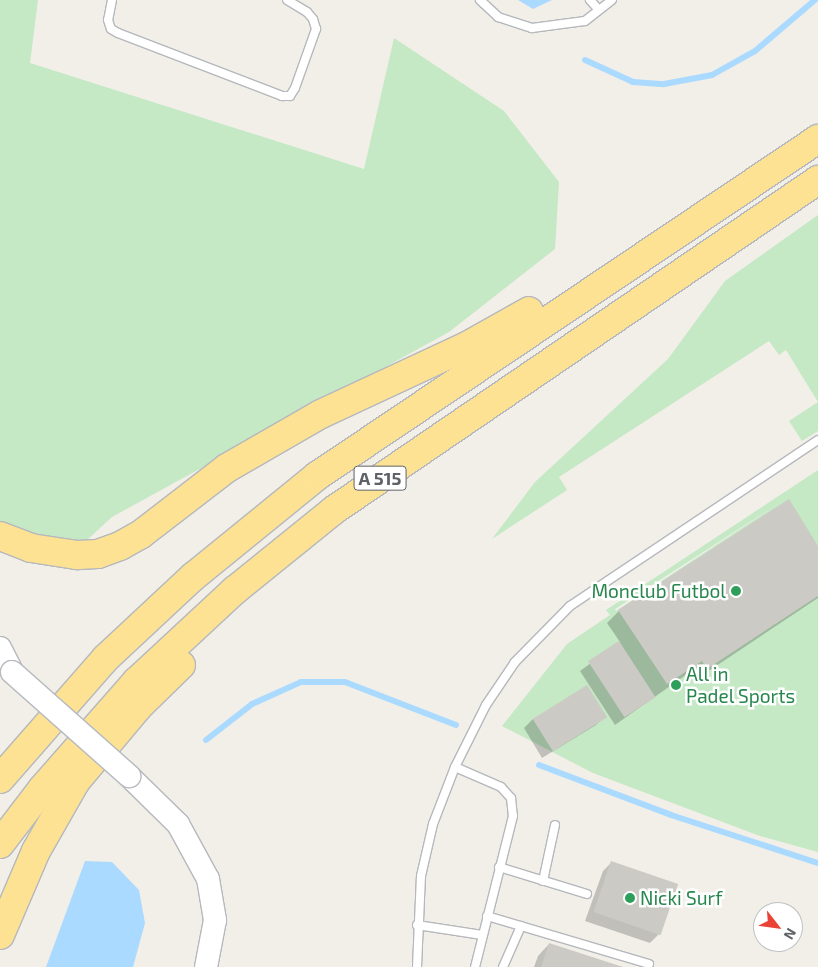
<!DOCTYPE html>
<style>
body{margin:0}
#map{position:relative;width:818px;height:967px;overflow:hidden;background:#f1efe8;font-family:"Exo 2",sans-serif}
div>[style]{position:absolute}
.green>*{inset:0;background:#c5e8c5}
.water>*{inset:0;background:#aadaff}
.shadow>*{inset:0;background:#0003}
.stream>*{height:6px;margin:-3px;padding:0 3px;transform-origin:3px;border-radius:3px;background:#aadaff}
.building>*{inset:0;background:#cccac5;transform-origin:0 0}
.roads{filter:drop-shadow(1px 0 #b5b8bc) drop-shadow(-1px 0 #b5b8bc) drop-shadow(0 1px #b5b8bc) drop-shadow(0 -1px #b5b8bc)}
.lane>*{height:8px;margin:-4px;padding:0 4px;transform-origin:4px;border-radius:4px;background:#fff}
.secondary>*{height:22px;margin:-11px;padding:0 11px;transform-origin:11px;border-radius:11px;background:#fff}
.highway>*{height:28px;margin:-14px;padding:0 14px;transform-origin:14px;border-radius:14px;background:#fde293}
.bridges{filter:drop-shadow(1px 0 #b6babf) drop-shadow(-1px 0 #b6babf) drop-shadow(0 1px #b6babf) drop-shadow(0 -1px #b6babf)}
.secondary-bridge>*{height:22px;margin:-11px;padding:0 11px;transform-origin:11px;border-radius:11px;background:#fff}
.dots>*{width:14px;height:14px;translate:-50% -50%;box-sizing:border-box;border:2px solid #fff;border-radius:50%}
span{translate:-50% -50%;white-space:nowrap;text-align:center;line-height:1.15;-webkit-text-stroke:5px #fff;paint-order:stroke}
.shield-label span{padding:1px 4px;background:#fff;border:1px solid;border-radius:4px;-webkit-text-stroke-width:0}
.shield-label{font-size:18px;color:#5f6368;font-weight:700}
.leisure-label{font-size:19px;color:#27864d}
.right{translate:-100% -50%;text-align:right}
.left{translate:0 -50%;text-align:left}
.north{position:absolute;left:753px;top:902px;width:50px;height:50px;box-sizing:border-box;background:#fff;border:1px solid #bfc1c3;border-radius:50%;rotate:120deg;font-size:14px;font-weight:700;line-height:20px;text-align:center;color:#5f6368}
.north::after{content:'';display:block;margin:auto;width:18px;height:22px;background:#ea4335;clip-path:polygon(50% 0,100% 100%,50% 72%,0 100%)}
</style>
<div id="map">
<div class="green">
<i style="clip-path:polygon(0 0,38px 0,30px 63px,364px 169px,394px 38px,504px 111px,559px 182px,555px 249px,449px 332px,112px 517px,87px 540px,37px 540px,0 524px)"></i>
<i style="clip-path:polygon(818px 215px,818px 431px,802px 441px,789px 421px,818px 402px,786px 350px,779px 355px,769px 341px,559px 477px,567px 490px,492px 539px,535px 482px,668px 359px,725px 281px)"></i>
<i style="clip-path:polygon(evenodd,818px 470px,818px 852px,760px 836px,593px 773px,502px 726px,567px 644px,610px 615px,606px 610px,818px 470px,790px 496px,616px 611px,615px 609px,790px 496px)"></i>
</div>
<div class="water">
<i style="clip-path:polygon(518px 0,552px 0,533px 9px)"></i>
<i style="clip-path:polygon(85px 861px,112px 862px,139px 890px,145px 923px,133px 967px,46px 967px)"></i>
</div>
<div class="shadow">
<i style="clip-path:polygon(818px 549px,818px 598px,695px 680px,690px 672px,615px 725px,580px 671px,620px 642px,607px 623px,619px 611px)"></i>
<i style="clip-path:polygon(605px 716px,596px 725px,542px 758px,524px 728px,533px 719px)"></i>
<i style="clip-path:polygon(612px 862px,659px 934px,650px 943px,585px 921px,603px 871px)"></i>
<i style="clip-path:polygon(549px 944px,620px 967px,534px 967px,538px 956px)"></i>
</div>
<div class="stream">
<i style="left:585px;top:60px;width:53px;rotate:24.6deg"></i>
<i style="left:633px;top:82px;width:31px;rotate:4deg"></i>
<i style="left:664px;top:84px;width:49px;rotate:-10.6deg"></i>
<i style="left:712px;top:75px;width:49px;rotate:-29.2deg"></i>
<i style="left:755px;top:51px;width:79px;rotate:-40.4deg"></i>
<i style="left:206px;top:740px;width:58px;rotate:-38deg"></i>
<i style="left:252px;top:704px;width:54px;rotate:-24.2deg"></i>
<i style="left:301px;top:682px;width:44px"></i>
<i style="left:345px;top:682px;width:119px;rotate:21.2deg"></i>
<i style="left:539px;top:765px;width:141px;rotate:20.7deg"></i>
<i style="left:671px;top:815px;width:155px;rotate:18.1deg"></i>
</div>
<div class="building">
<i style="clip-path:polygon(789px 499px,818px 546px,818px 596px,707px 669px,702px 661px,667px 684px,618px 610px)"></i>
<i style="left:619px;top:641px;width:67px;height:37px;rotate:57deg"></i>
<i style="left:587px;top:685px;width:38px;height:64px;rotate:58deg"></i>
<i style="left:611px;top:861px;width:71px;height:54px;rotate:19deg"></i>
<i style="clip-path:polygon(549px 943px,623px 967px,541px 967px)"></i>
</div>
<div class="roads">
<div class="lane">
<i style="left:112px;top:0;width:20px;rotate:101deg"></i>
<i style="left:108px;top:20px;width:9px;rotate:72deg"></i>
<i style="left:111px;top:29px;width:8px;rotate:30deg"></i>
<i style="left:118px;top:33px;width:176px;rotate:21deg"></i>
<i style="left:282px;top:96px;width:8px"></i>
<i style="left:290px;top:96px;width:9px;rotate:-58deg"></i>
<i style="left:295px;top:88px;width:63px;rotate:-70.4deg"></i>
<i style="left:316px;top:29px;width:10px;rotate:-107deg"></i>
<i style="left:313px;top:19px;width:9px;rotate:-131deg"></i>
<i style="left:307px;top:12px;width:23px;rotate:-149deg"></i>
<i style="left:480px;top:0;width:25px;rotate:43deg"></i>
<i style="left:498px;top:17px;width:36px;rotate:18deg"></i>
<i style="left:532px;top:28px;width:53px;rotate:-7.5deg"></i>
<i style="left:585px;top:21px;width:34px;rotate:-38deg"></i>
<i style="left:590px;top:0;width:13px;rotate:48deg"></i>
<i style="left:455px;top:767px;width:50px;rotate:23.5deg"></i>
<i style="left:501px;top:787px;width:15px;rotate:48deg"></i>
<i style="left:511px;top:798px;width:18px;rotate:84deg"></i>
<i style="left:513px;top:816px;width:156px;rotate:104.1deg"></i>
<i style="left:499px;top:867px;width:92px;rotate:17.1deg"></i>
<i style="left:543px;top:881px;width:57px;rotate:-77.9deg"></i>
<i style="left:487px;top:916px;width:169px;rotate:16.5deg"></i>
<i style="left:417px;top:925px;width:66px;rotate:8.7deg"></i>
<i style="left:417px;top:967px;width:91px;rotate:-87.5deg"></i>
<i style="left:421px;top:876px;width:53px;rotate:-77deg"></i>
<i style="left:433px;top:824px;width:61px;rotate:-68.9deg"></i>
<i style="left:455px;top:767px;width:69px;rotate:-63.4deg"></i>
<i style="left:486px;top:705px;width:52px;rotate:-56deg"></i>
<i style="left:515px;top:662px;width:78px;rotate:-45.5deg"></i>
<i style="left:570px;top:606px;width:298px;rotate:-33.8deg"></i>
<i style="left:503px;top:967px;width:45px;rotate:-66.3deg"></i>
</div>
<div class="secondary">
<i style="left:0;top:648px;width:27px;rotate:63deg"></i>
<i style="left:129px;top:776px;width:69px;rotate:44.4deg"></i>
<i style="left:178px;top:824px;width:63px;rotate:61.4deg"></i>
<i style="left:208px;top:879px;width:42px;rotate:80.3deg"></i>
<i style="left:215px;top:920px;width:48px;rotate:100.8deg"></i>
</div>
<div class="highway">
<i style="left:0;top:536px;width:33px;rotate:21deg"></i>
<i style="left:31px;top:548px;width:47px;rotate:8.7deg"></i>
<i style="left:77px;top:555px;width:21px;rotate:-3deg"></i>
<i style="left:98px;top:554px;width:23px;rotate:-20deg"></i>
<i style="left:120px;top:546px;width:23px;rotate:-29deg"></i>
<i style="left:140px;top:535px;width:110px;rotate:-37.6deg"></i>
<i style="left:227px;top:468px;width:108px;rotate:-29.9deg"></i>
<i style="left:321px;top:414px;width:161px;rotate:-25deg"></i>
<i style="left:467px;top:346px;width:71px;rotate:-29.4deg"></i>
<i style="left:0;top:779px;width:161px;rotate:-48.8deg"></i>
<i style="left:106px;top:658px;width:120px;rotate:-43deg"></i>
<i style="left:194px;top:576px;width:159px;rotate:-39.1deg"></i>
<i style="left:317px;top:476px;width:604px;rotate:-33.93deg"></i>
<i style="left:0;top:844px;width:69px;rotate:-52.6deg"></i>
<i style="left:42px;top:789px;width:144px;rotate:-48.7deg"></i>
<i style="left:137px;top:681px;width:134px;rotate:-42.9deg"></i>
<i style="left:235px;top:590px;width:127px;rotate:-38.9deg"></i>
<i style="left:334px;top:510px;width:586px;rotate:-34.29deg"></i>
<i style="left:0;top:935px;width:91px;rotate:-66.8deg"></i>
<i style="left:36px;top:851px;width:81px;rotate:-60.3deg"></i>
<i style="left:76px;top:781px;width:97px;rotate:-50deg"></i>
<i style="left:138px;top:707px;width:60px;rotate:-44.3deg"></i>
</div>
</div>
<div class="bridges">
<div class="secondary-bridge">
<i style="left:12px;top:672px;width:157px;rotate:41.6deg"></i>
</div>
</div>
<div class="dots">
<i style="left:736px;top:591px;background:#2e9e5b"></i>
<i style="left:676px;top:685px;background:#2e9e5b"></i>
<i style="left:630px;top:898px;background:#2e9e5b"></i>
</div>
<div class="shield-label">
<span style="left:380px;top:478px">A 515</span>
</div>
<div class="leisure-label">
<span class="right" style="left:726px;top:591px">Monclub Futbol</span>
<span class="left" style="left:686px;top:685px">All in<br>Padel Sports</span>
<span class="left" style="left:640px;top:898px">Nicki Surf</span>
</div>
<div class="north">N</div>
</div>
